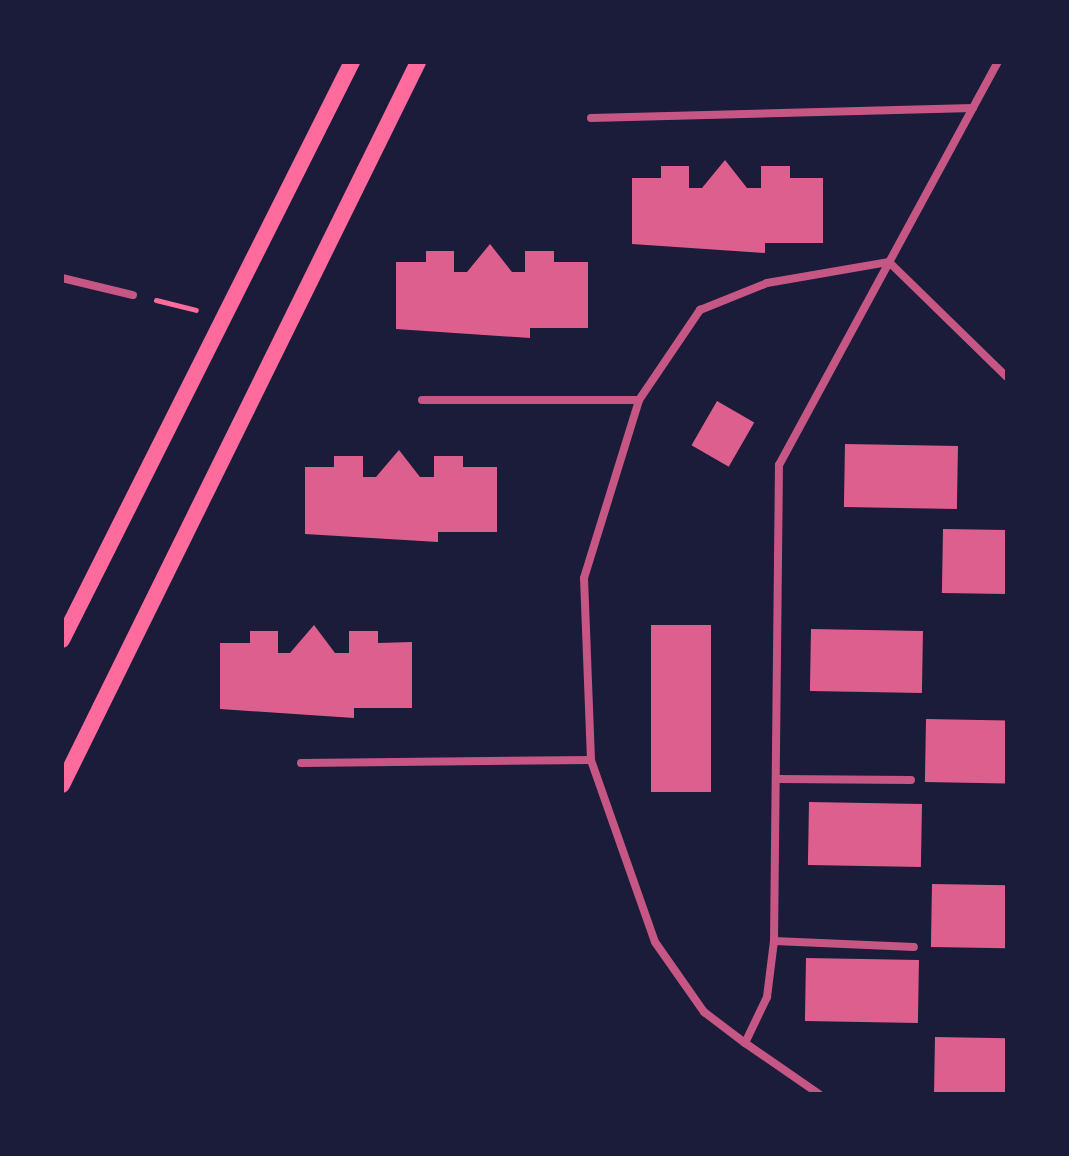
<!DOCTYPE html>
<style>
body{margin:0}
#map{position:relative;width:1069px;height:1156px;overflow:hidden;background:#1b1b3a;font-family:"Varela Round",sans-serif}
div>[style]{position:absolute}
.building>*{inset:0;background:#dd5f8e;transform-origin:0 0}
.path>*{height:5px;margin:-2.5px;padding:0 2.5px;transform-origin:2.5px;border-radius:2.5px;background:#ff6b9d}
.minor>*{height:8px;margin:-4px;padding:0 4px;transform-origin:4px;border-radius:4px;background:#c65784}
.secondary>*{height:16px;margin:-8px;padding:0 8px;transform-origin:8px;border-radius:8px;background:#ff6b9d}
span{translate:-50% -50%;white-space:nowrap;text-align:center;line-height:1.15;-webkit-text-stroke:8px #1b1b3a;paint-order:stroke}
.frame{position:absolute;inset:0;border:64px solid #1b1b3a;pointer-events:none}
</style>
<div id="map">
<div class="building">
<i style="clip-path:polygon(725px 160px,747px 188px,761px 188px,761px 166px,790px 166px,790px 178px,823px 178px,823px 243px,765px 243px,765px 253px,632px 244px,632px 178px,661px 178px,661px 166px,689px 166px,689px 188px,702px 188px)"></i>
<i style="clip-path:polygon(490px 244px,512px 272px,525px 272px,525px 251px,554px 251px,554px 262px,588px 262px,588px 328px,530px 328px,530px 338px,396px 329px,396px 262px,426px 262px,426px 251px,454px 251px,454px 272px,467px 272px)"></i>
<i style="left:717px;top:401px;width:43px;height:51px;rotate:30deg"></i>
<i style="left:845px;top:444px;width:113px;height:63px;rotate:1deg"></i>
<i style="clip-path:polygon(399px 450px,420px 477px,434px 477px,434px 456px,463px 456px,463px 467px,497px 467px,497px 532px,438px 532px,438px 542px,305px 534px,305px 467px,334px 467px,334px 456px,363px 456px,363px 477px,376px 477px)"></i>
<i style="left:943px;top:529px;width:64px;height:64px;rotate:1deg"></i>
<i style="clip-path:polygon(314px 625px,335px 653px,349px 653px,349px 631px,378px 631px,378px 643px,412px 642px,412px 708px,354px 708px,354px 718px,220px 709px,220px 643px,250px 643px,250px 631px,278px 631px,278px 653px,290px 653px)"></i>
<i style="left:651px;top:625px;width:60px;height:167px"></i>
<i style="left:811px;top:629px;width:112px;height:62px;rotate:1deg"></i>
<i style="left:926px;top:719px;width:81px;height:63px;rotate:1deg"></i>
<i style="left:809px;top:802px;width:113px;height:63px;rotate:1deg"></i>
<i style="left:932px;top:884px;width:75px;height:63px;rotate:1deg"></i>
<i style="left:806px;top:958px;width:113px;height:63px;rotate:1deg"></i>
<i style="left:935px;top:1037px;width:72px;height:57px;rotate:1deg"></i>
</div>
<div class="path">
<i style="left:156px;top:300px;width:41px;rotate:14deg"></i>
</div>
<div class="minor">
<i style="left:591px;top:118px;width:382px;rotate:-1.5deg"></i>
<i style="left:62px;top:278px;width:73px;rotate:13.5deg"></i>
<i style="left:422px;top:400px;width:217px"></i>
<i style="left:301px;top:763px;width:290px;rotate:-0.6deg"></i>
<i style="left:778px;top:779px;width:133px;rotate:0.4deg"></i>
<i style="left:774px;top:941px;width:140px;rotate:2.5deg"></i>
<i style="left:745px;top:1043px;width:51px;rotate:-142.9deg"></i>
<i style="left:704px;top:1012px;width:85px;rotate:-125deg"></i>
<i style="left:655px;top:942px;width:193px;rotate:-109.4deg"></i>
<i style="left:591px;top:760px;width:182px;rotate:-92.2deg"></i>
<i style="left:584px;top:578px;width:186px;rotate:-72.8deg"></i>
<i style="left:639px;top:400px;width:109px;rotate:-55.9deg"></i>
<i style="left:700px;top:310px;width:72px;rotate:-21.9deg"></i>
<i style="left:767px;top:283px;width:124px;rotate:-9.8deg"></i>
<i style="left:889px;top:262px;width:165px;rotate:44.3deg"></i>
<i style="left:819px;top:1094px;width:90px;rotate:-145.4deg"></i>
<i style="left:745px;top:1043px;width:51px;rotate:-64.4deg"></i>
<i style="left:767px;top:997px;width:56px;rotate:-82.9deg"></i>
<i style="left:774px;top:941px;width:476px;rotate:-89.4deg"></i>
<i style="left:779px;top:465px;width:459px;rotate:-61.5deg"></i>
</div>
<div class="secondary">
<i style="left:62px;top:640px;width:647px;rotate:-63.36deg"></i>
<i style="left:62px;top:785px;width:806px;rotate:-63.78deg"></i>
</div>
<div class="frame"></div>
</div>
